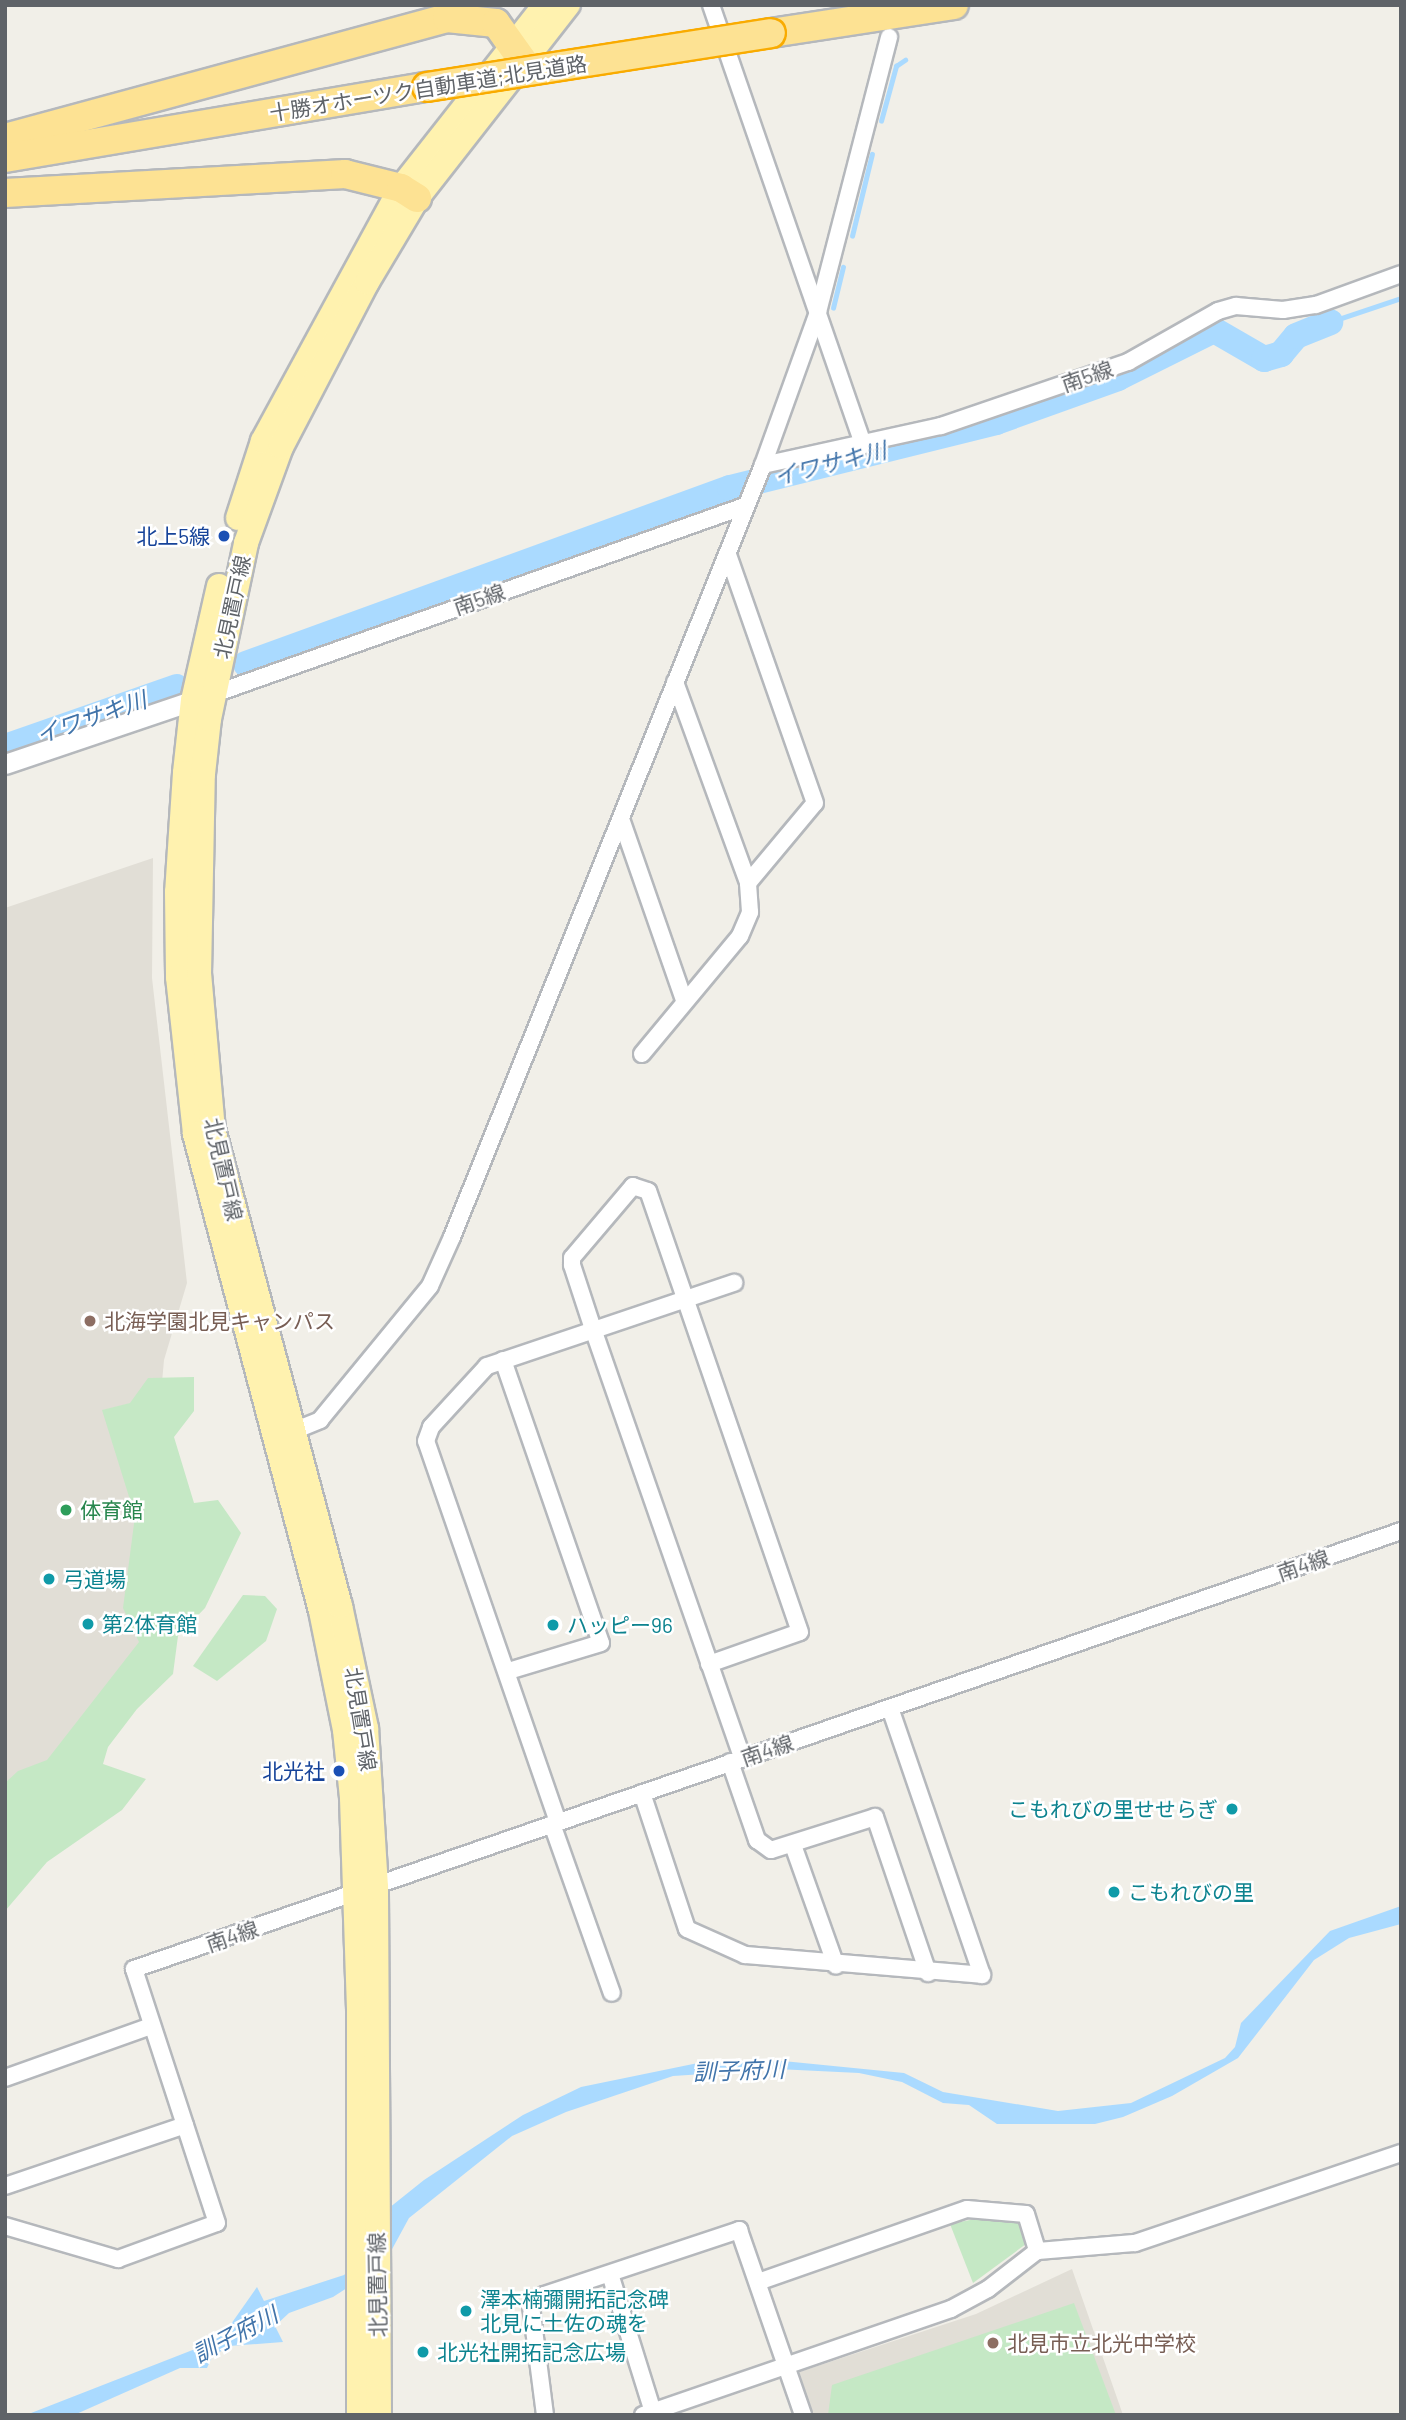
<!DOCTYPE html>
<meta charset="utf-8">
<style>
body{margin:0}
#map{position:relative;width:1406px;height:2420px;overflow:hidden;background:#f1efe8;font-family:Barlow,"Noto Sans JP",sans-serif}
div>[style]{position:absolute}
.education>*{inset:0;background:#e1ded6}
.green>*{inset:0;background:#c5e8c5}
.water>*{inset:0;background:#aadaff}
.stream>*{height:4.5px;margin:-2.25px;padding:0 2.25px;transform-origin:2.25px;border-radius:2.25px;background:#aadaff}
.river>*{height:26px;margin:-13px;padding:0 13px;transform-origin:13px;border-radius:13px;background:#aadaff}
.roads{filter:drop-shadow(2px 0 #b5b8bc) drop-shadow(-2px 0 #b5b8bc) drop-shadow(0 2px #b5b8bc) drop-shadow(0 -2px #b5b8bc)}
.minor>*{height:16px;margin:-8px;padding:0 8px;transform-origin:8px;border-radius:8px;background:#fff}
.tertiary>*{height:19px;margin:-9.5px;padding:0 9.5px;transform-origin:9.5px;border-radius:9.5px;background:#fff}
.primary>*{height:24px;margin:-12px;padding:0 12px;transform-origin:12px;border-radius:12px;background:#fff2af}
.motorway>*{height:28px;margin:-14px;padding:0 14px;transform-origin:14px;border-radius:14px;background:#fde293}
.bridges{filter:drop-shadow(2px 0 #f9ab00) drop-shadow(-2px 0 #f9ab00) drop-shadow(0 2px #f9ab00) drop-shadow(0 -2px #f9ab00)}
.motorway-bridge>*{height:28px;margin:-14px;padding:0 14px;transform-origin:14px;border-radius:14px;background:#fde293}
.dots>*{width:19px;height:19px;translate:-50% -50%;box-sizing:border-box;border:4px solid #fff;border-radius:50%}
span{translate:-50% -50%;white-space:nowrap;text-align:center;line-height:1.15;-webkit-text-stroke:5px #fff;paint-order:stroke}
.street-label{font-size:21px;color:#5f6368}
.transit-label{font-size:21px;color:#164399}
.right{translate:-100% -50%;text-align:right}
.education-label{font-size:21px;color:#785e54}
.left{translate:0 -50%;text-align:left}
.leisure-label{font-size:21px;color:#27864d}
.culture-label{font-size:21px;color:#0d838f}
.water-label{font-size:23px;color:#4174aa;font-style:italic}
.frame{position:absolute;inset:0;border:7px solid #5f6368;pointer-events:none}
</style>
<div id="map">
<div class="education">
<i style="clip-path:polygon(153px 858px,152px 978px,187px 1283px,164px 1360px,145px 1571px,150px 1647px,49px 1765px,5px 1801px,5px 908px)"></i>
<i style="clip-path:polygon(1072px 2269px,1123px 2415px,813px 2415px,799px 2372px,976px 2314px)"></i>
</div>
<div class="green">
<i style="clip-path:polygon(194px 1377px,194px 1411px,174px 1437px,194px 1503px,218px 1500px,241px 1533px,205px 1608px,178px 1636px,173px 1674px,137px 1709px,108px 1747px,103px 1764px,146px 1779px,122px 1810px,47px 1862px,5px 1911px,5px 1783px,18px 1771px,47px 1760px,139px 1642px,123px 1608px,135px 1516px,102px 1410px,130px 1403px,148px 1378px)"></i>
<i style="clip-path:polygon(243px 1595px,265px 1596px,277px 1609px,266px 1641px,217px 1681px,193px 1666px)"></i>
<i style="clip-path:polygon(975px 2219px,1018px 2221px,1026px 2244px,973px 2283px,950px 2224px)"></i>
<i style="clip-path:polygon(1074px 2303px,1116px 2415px,828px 2415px,832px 2385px)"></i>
</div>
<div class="water">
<i style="clip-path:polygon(1401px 1906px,1401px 1924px,1349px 1938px,1314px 1960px,1238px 2058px,1172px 2096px,1123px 2117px,1095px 2124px,997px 2124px,969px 2105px,943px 2103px,902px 2082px,859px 2073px,777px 2069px,673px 2076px,566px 2112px,512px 2136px,409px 2218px,384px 2264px,333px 2297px,289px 2313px,275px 2326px,283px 2342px,229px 2346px,212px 2357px,207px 2368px,180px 2368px,74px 2415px,26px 2415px,208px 2344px,224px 2334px,257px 2287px,264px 2301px,344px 2275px,356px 2263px,379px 2216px,424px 2180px,523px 2115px,581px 2087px,698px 2063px,783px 2061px,904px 2073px,943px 2092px,1058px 2111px,1131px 2103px,1225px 2058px,1235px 2047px,1241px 2023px,1330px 1931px)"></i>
</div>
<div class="stream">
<i style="left:881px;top:121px;width:57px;rotate:-74.7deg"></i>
<i style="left:896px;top:66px;width:11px;rotate:-34deg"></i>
<i style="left:852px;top:236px;width:84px;rotate:-76.3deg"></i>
<i style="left:833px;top:308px;width:42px;rotate:-76.3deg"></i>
<i style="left:1330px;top:322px;width:75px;rotate:-18.7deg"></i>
<i style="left:773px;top:477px;width:6px;rotate:-72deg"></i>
</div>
<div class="river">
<i style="left:246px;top:664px;width:515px;rotate:-19.98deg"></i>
<i style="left:730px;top:488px;width:274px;rotate:-13.9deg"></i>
<i style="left:996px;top:422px;width:130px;rotate:-19.8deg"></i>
<i style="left:1118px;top:378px;width:107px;rotate:-26.6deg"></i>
<i style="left:1214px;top:330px;width:58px;rotate:30.1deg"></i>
<i style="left:1264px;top:359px;width:18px;rotate:-16deg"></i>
<i style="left:1281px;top:354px;width:23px;rotate:-50deg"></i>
<i style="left:1296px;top:336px;width:37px;rotate:-22deg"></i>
<i style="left:5px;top:747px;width:182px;rotate:-19.2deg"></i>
</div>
<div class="roads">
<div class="minor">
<i style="left:711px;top:5px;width:466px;rotate:70.9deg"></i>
<i style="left:763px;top:465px;width:182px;rotate:-12.4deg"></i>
<i style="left:941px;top:426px;width:198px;rotate:-18.9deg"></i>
<i style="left:1128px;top:362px;width:103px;rotate:-29.5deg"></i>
<i style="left:1218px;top:311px;width:19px;rotate:-16deg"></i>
<i style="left:1236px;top:306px;width:47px;rotate:4.9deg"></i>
<i style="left:1283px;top:310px;width:33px;rotate:-9deg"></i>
<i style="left:1316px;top:305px;width:90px;rotate:-20deg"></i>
<i style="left:675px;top:682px;width:214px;rotate:70deg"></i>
<i style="left:748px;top:883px;width:104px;rotate:-50.1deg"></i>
<i style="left:815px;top:803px;width:263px;rotate:-109.3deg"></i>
<i style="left:214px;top:694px;width:563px;rotate:-19.5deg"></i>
<i style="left:621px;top:819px;width:192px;rotate:70.8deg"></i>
<i style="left:642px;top:1054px;width:153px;rotate:-50.3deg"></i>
<i style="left:740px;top:936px;width:26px;rotate:-67deg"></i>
<i style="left:750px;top:912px;width:29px;rotate:-94deg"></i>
<i style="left:503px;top:1360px;width:299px;rotate:70.9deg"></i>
<i style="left:601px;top:1643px;width:97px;rotate:163.2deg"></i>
<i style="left:286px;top:1434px;width:37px;rotate:-22deg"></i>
<i style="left:320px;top:1420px;width:173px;rotate:-50.6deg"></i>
<i style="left:430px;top:1286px;width:54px;rotate:-65.8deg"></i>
<i style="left:452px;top:1237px;width:832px;rotate:-68.06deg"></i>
<i style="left:763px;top:465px;width:163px;rotate:-70.2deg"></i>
<i style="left:818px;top:312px;width:284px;rotate:-75.5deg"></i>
<i style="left:709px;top:1664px;width:96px;rotate:-19.4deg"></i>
<i style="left:800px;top:1632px;width:466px;rotate:-109deg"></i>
<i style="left:648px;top:1191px;width:16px;rotate:-162deg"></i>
<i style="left:633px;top:1186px;width:94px;rotate:130.3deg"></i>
<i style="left:572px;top:1258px;width:7px;rotate:90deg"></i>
<i style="left:572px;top:1265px;width:67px;rotate:71.8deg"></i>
<i style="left:593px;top:1329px;width:454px;rotate:70.8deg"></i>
<i style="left:730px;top:1762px;width:83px;rotate:70.9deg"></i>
<i style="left:757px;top:1840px;width:17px;rotate:36deg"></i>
<i style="left:771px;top:1850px;width:109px;rotate:-17.6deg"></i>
<i style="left:875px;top:1817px;width:165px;rotate:71.2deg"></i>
<i style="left:642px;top:1793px;width:143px;rotate:71.7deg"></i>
<i style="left:687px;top:1929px;width:64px;rotate:24.1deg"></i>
<i style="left:745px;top:1955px;width:238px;rotate:4.8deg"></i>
<i style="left:982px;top:1975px;width:282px;rotate:-109deg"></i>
<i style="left:558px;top:1822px;width:403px;rotate:-109.1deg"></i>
<i style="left:426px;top:1441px;width:15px;rotate:-70deg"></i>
<i style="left:431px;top:1427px;width:83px;rotate:-47.4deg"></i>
<i style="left:487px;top:1366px;width:261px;rotate:-18.6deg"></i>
<i style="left:552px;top:1824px;width:179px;rotate:70.5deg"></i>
<i style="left:793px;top:1845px;width:128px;rotate:70.4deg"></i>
<i style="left:5px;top:2078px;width:155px;rotate:-19.6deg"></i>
<i style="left:5px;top:2186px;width:190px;rotate:-18.7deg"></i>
<i style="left:5px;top:2226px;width:118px;rotate:16.3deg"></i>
<i style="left:118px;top:2259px;width:105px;rotate:-20deg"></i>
<i style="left:217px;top:2223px;width:267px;rotate:-108.1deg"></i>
<i style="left:134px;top:1969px;width:1341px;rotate:-19.07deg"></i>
<i style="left:610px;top:2274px;width:145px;rotate:72.7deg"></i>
<i style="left:758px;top:2282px;width:221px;rotate:-19.3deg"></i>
<i style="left:967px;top:2209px;width:59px;rotate:4.8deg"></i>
<i style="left:1026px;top:2214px;width:39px;rotate:73deg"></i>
<i style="left:545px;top:2415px;width:110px;rotate:-97.3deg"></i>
<i style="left:531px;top:2306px;width:17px;rotate:-40deg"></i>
<i style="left:544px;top:2295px;width:206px;rotate:-18.4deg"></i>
<i style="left:739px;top:2230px;width:196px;rotate:70.9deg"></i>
<i style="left:643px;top:2415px;width:326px;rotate:-19deg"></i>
<i style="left:951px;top:2309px;width:42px;rotate:-28.4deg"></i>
<i style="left:988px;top:2289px;width:62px;rotate:-37.8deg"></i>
<i style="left:1037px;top:2251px;width:98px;rotate:-4.7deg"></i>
<i style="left:1135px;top:2243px;width:281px;rotate:-18.7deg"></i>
</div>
<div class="tertiary">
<i style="left:5px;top:764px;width:209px;rotate:-18.7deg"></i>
</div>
<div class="primary">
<i style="left:238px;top:518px;width:81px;rotate:-72deg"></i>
<i style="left:263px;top:441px;width:288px;rotate:-61.4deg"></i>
<i style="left:401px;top:188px;width:233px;rotate:-51.8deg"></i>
<i style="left:219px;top:586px;width:117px;rotate:102.8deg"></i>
<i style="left:193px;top:700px;width:73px;rotate:96.3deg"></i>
<i style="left:185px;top:773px;width:119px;rotate:93.8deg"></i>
<i style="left:177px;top:892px;width:85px;rotate:89.3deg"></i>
<i style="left:178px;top:977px;width:158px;rotate:83.8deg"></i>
<i style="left:195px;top:1134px;width:493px;rotate:75.2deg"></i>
<i style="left:321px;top:1611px;width:121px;rotate:78.6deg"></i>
<i style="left:345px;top:1730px;width:68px;rotate:84.1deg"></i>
<i style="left:352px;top:1798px;width:211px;rotate:88.1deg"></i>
<i style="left:359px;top:2009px;width:406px;rotate:90deg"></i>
<i style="left:379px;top:2415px;width:528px;rotate:-90.33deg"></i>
<i style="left:376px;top:1887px;width:159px;rotate:-93.6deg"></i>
<i style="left:366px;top:1728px;width:125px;rotate:-102deg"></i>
<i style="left:340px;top:1606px;width:493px;rotate:-104.9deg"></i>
<i style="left:213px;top:1130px;width:157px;rotate:-95.1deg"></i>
<i style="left:199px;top:974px;width:200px;rotate:-88.9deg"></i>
<i style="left:203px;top:774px;width:55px;rotate:-83.8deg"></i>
<i style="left:209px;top:719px;width:180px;rotate:-78.1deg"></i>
<i style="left:246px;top:543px;width:102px;rotate:-70deg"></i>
<i style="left:281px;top:447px;width:186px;rotate:-62.5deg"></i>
<i style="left:367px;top:282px;width:98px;rotate:-59.2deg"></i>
<i style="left:417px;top:198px;width:245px;rotate:-52deg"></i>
</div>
<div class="motorway">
<i style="left:771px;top:33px;width:185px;rotate:-8.7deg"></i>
<i style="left:5px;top:138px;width:458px;rotate:-15.2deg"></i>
<i style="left:447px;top:18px;width:49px;rotate:5.8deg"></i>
<i style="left:496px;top:23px;width:47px;rotate:54.6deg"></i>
<i style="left:5px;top:158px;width:428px;rotate:-9.6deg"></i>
<i style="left:5px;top:193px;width:341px;rotate:-3.2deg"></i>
<i style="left:345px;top:174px;width:58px;rotate:14deg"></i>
<i style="left:401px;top:188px;width:19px;rotate:32deg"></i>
</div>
</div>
<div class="bridges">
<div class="motorway-bridge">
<i style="left:427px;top:87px;width:348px;rotate:-8.9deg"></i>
</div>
</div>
<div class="dots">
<i style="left:224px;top:536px;background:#1a4fb4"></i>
<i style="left:90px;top:1321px;background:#8d6e63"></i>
<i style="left:66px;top:1510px;background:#2e9e5b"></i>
<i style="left:49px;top:1579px;background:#0f9aa8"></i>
<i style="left:88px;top:1624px;background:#0f9aa8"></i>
<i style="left:553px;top:1625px;background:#0f9aa8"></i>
<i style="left:339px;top:1771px;background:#1a4fb4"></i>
<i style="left:1232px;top:1809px;background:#0f9aa8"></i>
<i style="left:1114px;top:1892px;background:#0f9aa8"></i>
<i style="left:466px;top:2311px;background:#0f9aa8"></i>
<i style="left:993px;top:2343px;background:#8d6e63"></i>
<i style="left:423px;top:2352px;background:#0f9aa8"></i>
</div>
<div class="street-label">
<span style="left:428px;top:88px;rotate:-9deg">十勝オホーツク自動車道;北見道路</span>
<span style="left:1087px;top:376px;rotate:-19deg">南5線</span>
<span style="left:479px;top:599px;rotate:-19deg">南5線</span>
<span style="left:232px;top:607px;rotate:-78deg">北見置戸線</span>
<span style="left:224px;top:1169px;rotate:77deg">北見置戸線</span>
<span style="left:1303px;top:1565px;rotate:-19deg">南4線</span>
<span style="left:361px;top:1719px;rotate:81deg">北見置戸線</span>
<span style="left:767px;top:1750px;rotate:-19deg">南4線</span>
<span style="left:232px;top:1936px;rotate:-19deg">南4線</span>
<span style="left:377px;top:2285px;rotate:-91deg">北見置戸線</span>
</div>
<div class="transit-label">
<span class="right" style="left:210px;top:536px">北上5線</span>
<span class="right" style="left:325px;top:1771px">北光社</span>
</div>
<div class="education-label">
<span class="left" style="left:104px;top:1321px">北海学園北見キャンパス</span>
<span class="left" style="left:1007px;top:2343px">北見市立北光中学校</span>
</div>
<div class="leisure-label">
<span class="left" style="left:80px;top:1510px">体育館</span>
</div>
<div class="culture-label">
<span class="left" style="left:63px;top:1579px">弓道場</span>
<span class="left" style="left:102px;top:1624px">第2体育館</span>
<span class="left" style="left:567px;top:1625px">ハッピー96</span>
<span class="right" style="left:1218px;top:1809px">こもれびの里せせらぎ</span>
<span class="left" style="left:1128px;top:1892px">こもれびの里</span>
<span class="left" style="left:480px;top:2311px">澤本楠彌開拓記念碑<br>北見に土佐の魂を</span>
<span class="left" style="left:437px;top:2352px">北光社開拓記念広場</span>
</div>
<div class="water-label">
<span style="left:830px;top:463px;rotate:-14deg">イワサキ川</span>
<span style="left:91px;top:717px;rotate:-19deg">イワサキ川</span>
<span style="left:739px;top:2070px;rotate:-2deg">訓子府川</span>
<span style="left:235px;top:2334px;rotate:-28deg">訓子府川</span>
</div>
<div class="frame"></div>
</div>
